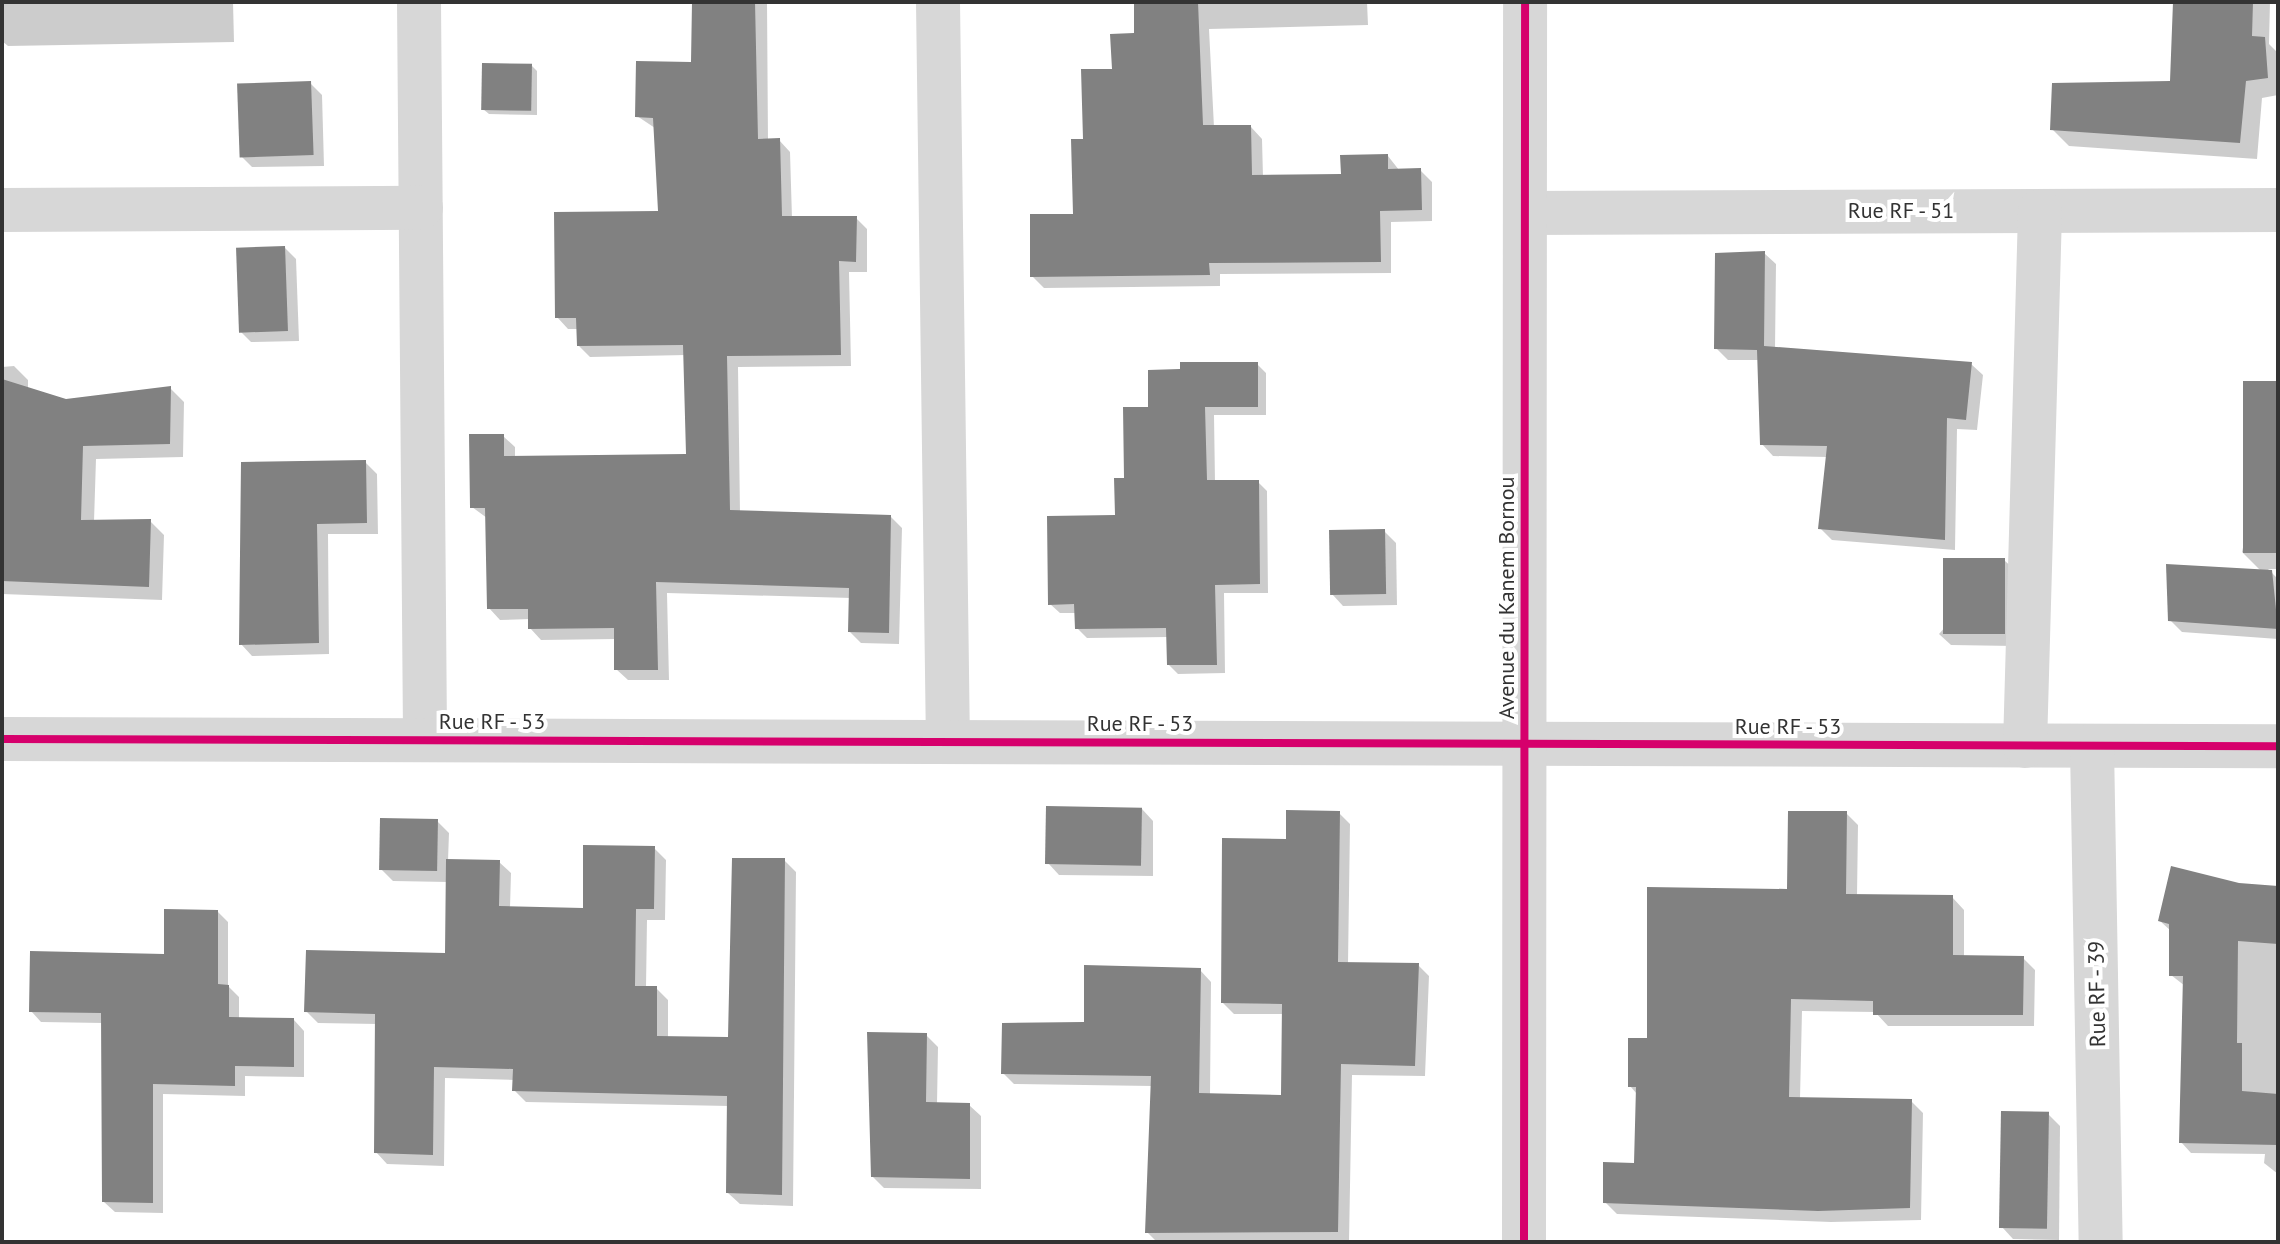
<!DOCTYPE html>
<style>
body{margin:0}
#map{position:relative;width:2280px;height:1244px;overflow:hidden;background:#fff;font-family:"PT Sans",sans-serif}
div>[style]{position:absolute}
.shadow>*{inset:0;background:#0003}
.building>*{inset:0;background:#818181;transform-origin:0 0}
.minor>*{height:44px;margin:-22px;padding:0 22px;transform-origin:22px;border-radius:22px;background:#d7d7d7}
.cycleway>*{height:8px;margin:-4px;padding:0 4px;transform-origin:4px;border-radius:4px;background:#d6006c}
span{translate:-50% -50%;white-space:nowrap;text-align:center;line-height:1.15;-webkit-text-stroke:8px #fff;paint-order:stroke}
.street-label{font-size:22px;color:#333}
.frame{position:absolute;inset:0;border:4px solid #333;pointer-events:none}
</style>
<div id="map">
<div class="shadow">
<i style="clip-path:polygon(2px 2px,233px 2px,234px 42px,8px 46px,2px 41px)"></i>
<i style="clip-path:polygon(694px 2px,767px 2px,768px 141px,779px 140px,790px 152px,792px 218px,856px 218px,867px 229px,867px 272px,849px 272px,851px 366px,738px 367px,740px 512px,891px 517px,902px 528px,899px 644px,861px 643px,850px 632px,851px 598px,667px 593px,669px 680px,628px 680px,616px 669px,616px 639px,541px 640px,530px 628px,530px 619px,500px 620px,489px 608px,487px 518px,472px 507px,503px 436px,515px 447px,515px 458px,688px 456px,686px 355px,590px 357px,579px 346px,579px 329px,568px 329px,557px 317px,660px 213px,655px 128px,637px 116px,693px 64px)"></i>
<i style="clip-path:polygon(1136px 2px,1367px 2px,1368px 25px,1209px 29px,1214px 127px,1251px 127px,1262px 139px,1263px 177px,1343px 176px,1388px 156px,1399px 170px,1420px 170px,1432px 182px,1432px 221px,1391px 222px,1391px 273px,1220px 274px,1220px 286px,1044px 288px,1032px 276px,1075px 216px,1085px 141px,1114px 71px,1136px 35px)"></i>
<i style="clip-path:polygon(2175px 2px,2270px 2px,2269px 44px,2278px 53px,2278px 95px,2262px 98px,2257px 159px,2069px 146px,2052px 129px,2172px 83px)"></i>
<i style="clip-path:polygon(532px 66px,537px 71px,537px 115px,489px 114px,483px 109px)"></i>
<i style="clip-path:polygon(310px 83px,322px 95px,324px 166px,252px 167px,240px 155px)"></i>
<i style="clip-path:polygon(285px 248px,296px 259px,299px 341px,251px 342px,240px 331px)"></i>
<i style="clip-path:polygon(1764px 253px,1776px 264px,1775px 349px,1971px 364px,1983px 375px,1977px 430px,1957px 429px,1955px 550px,1832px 540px,1820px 528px,1827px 457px,1773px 456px,1762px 444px,1759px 360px,1728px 360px,1716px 348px)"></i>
<i style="clip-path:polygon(1257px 364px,1266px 373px,1266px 415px,1214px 415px,1215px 482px,1258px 482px,1267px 491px,1268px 593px,1224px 593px,1225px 673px,1178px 674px,1169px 665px,1168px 637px,1087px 638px,1077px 628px,1077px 613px,1060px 613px,1050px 604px,1117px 517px,1150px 409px)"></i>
<i style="clip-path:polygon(14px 366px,28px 380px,28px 389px,66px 401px,170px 388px,184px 402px,183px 457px,96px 459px,94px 522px,150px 521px,164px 535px,162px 600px,2px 594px,2px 367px)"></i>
<i style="clip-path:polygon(2278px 383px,2278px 569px,2268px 569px,2278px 579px,2278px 639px,2182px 632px,2170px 620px,2262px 572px,2242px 552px)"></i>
<i style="clip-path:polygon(365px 462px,377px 474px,378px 534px,328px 534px,329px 654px,252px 656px,241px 644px,243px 463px)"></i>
<i style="clip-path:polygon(1384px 531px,1396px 543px,1397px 605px,1343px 606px,1332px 594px)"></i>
<i style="clip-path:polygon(2004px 560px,2016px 571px,2014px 646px,1951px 645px,1939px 634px)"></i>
<i style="clip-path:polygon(1142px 809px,1153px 821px,1153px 876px,1059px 875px,1048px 863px)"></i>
<i style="clip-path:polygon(1339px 813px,1350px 824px,1348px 964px,1418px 965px,1429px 976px,1425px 1076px,1352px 1075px,1349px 1242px,1157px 1242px,1147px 1232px,1152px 1086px,1014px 1084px,1003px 1073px,1086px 1024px,1200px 970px,1211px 982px,1210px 1096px,1283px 1097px,1284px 1014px,1234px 1014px,1223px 1003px,1288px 841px)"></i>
<i style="clip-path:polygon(1846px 813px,1858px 825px,1857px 896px,1952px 897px,1964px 910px,1964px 957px,2023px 958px,2035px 970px,2034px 1026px,1888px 1026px,1875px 1012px,1802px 1011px,1800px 1099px,1911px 1101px,1923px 1113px,1921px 1220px,1831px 1222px,1617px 1214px,1605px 1202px,1636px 1165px,1637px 1094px,1630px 1086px,1649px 1040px,1789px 891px)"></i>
<i style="clip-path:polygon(437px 821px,449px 833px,448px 861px,499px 862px,511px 873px,510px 908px,585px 910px,654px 848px,666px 860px,665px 920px,647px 920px,646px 988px,656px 988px,668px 1000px,668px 1038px,730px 1039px,784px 860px,796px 872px,793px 1206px,740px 1204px,728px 1193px,729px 1106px,526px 1102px,514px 1090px,515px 1080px,445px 1078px,444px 1166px,387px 1164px,376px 1152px,377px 1024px,318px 1023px,307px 1012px,447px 955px,448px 882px,393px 881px,381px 869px)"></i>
<i style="clip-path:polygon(2238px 885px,2278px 888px,2278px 1174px,2264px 1163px,2265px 1154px,2191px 1153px,2181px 1142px,2185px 986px,2171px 975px,2171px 931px,2160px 921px)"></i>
<i style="clip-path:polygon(218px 912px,228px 922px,228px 986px,239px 997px,239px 1019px,294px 1020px,304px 1031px,304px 1077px,245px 1076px,245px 1096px,163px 1094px,163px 1213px,115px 1212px,104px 1202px,103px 1023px,41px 1022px,31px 1011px,166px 956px)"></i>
<i style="clip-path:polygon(926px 1035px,938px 1047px,937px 1104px,969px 1105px,981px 1116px,981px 1189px,884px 1188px,872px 1176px)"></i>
<i style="clip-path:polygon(2048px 1114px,2060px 1126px,2059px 1240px,2013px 1239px,2002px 1227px)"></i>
</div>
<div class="building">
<i style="clip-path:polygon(692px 2px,755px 2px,758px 139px,780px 138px,782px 216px,857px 216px,856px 262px,839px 261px,841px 355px,727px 356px,730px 510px,891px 515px,889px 633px,848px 632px,849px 588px,656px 582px,658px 670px,614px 670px,614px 628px,528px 629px,528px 609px,487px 609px,485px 508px,470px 508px,469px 434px,504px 434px,504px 456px,686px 454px,683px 345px,577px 346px,576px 318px,555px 318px,554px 212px,658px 211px,653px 118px,635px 117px,636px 61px,691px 62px)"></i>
<i style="clip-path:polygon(1134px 2px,1198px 2px,1203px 125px,1251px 125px,1252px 175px,1341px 174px,1340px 155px,1388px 154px,1388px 169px,1421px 168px,1422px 210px,1380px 211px,1381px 262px,1209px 263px,1210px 275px,1030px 277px,1030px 214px,1073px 214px,1071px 139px,1083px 139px,1081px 69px,1112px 69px,1110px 34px,1134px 33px)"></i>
<i style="clip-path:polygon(2173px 2px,2253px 2px,2252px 36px,2265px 37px,2268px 78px,2246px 81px,2240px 143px,2050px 130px,2052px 83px,2170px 81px)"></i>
<i style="left:482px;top:63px;width:50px;height:47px;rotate:1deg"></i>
<i style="left:311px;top:81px;width:74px;height:74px;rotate:88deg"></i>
<i style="left:285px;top:246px;width:85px;height:49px;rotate:88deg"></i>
<i style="clip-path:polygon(1765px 251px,1764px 346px,1972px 362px,1966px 420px,1947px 418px,1945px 540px,1818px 529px,1827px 446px,1760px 445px,1757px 350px,1714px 349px,1715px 253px)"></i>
<i style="clip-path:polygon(1180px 362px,1258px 362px,1258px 407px,1205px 407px,1207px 480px,1259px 480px,1260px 584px,1215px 585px,1217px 665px,1167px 665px,1166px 628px,1075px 629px,1074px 604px,1048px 605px,1047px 516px,1115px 515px,1114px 478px,1124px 478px,1123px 407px,1148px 407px,1148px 370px,1180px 369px)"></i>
<i style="clip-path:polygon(2px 379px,66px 399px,171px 386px,170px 444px,83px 446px,81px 520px,151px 519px,149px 587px,2px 581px)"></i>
<i style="left:2278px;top:381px;width:172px;height:35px;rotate:90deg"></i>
<i style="clip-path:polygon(366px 460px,367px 523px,317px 524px,319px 643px,239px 645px,241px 462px)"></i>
<i style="left:1385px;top:529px;width:65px;height:56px;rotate:89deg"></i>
<i style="left:1943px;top:558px;width:62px;height:76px"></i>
<i style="clip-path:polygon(2166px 564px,2272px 570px,2278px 629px,2168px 621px)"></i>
<i style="left:1046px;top:806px;width:96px;height:58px;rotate:1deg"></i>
<i style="clip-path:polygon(1286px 810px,1340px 811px,1338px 962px,1419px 963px,1415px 1066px,1341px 1064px,1338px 1232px,1145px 1233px,1151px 1076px,1001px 1074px,1002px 1023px,1084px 1022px,1084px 965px,1201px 968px,1199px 1093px,1281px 1095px,1282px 1004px,1221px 1003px,1222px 838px,1286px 839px)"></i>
<i style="clip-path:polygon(1788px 811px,1847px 811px,1846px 894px,1953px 895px,1953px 955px,2024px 956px,2023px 1015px,1873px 1015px,1873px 1001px,1791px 999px,1789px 1097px,1912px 1099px,1910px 1208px,1818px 1211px,1603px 1203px,1603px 1162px,1634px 1163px,1636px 1087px,1628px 1087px,1628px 1038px,1647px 1038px,1647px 887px,1787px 889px)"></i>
<i style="left:380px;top:818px;width:58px;height:52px;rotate:1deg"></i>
<i style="clip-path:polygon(583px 845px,655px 846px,654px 909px,636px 909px,635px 986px,657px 986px,657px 1036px,728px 1037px,732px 858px,785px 858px,782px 1195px,726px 1193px,727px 1096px,512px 1091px,513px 1069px,434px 1067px,433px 1155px,374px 1153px,375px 1014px,304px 1012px,306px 950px,445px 953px,446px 859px,500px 860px,499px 906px,583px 908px)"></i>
<i style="clip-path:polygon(2171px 866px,2239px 883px,2278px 886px,2278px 944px,2238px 941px,2237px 1043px,2242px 1043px,2242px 1091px,2278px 1094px,2278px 1145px,2179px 1143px,2183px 976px,2169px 976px,2169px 924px,2158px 921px)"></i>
<i style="clip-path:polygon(164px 909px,218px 910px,218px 984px,229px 985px,229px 1017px,294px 1018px,294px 1067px,235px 1066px,235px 1086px,153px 1084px,153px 1203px,102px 1202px,101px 1013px,29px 1012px,30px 951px,164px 954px)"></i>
<i style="clip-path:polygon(867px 1032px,927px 1033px,926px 1102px,970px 1103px,970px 1179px,871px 1177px)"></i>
<i style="left:2001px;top:1111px;width:48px;height:117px;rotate:1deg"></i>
</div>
<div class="minor">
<i style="left:419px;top:2px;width:738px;rotate:89.53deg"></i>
<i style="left:938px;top:2px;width:740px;rotate:89.23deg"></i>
<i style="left:2px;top:210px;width:419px;rotate:-0.3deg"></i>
<i style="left:1525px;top:213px;width:753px;rotate:-0.23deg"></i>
<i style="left:2px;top:739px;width:2276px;rotate:0.18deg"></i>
<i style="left:2025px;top:746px;width:535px;rotate:-88.39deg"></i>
<i style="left:2092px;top:746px;width:496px;rotate:89deg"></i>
<i style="left:1524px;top:1242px;width:1240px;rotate:-89.95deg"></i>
</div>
<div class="cycleway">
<i style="left:2px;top:739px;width:2276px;rotate:0.18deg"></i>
<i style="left:1524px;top:1242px;width:1240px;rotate:-89.95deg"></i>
</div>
<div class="street-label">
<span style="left:1901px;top:211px">Rue RF - 51</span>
<span style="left:1507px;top:598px;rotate:-90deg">Avenue du Kanem Bornou</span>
<span style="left:492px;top:722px">Rue RF - 53</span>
<span style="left:1140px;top:724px">Rue RF - 53</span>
<span style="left:1788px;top:727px">Rue RF - 53</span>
<span style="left:2097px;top:994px;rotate:-91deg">Rue RF - 39</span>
</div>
<div class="frame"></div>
</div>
